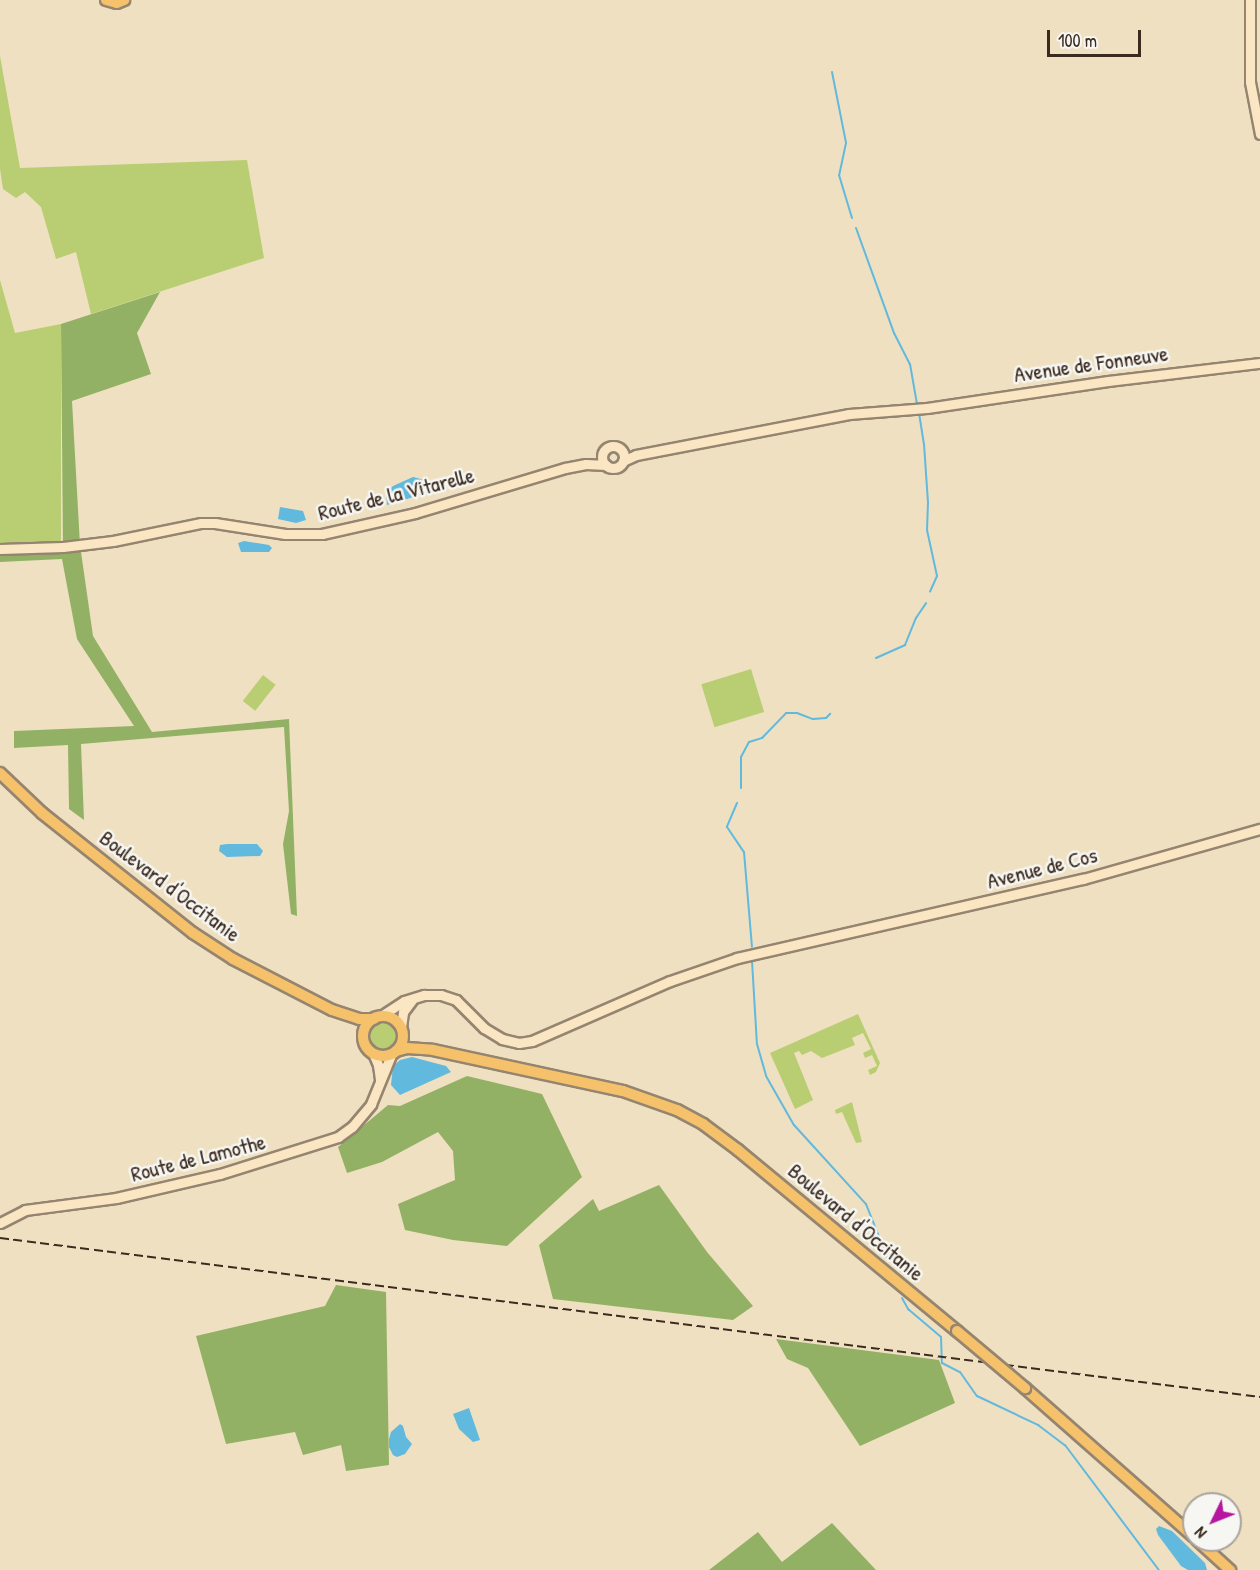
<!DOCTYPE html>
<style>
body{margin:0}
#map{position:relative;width:1260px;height:1570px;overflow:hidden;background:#efe0c1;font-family:"Patrick Hand",sans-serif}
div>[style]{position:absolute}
.green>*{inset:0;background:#b9ce72;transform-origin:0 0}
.round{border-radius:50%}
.forest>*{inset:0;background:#92b164}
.water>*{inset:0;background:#61b9de}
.stream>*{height:2px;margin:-1px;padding:0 1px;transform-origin:1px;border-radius:1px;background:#61b9de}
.roads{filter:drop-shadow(2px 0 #958570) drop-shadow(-2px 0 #958570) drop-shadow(0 2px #958570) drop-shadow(0 -2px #958570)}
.secondary>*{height:9px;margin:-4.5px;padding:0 4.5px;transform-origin:4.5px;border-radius:4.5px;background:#fbe6c4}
.secondary>.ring{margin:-4.5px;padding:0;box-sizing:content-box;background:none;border:9px solid #fbe6c4;border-radius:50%}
.primary>*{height:10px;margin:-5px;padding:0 5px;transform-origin:5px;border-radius:5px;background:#f6c16b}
.primary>.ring{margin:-5px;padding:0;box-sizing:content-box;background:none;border:10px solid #f6c16b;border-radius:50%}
.rail>*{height:2px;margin-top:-1px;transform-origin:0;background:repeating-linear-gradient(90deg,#3b2a1e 0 9px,transparent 0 13.5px)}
.bridges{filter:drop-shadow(2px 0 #958570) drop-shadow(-2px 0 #958570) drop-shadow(0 2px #958570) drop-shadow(0 -2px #958570)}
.primary-bridge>*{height:10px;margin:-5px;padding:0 5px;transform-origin:5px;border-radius:5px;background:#f6c16b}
span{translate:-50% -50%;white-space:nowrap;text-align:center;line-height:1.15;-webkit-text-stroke:5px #f6f6f2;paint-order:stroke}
.street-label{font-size:22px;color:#3b2a1e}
.north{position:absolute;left:1182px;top:1492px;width:60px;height:60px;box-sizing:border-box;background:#f6f6f2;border:2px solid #aba49d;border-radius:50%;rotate:227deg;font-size:16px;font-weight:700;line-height:24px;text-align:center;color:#3b2a1e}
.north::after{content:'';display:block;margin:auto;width:21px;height:27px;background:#b5179e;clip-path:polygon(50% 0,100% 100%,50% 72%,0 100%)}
.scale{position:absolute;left:1047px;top:30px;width:94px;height:27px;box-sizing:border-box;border:3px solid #3b2a1e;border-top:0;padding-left:8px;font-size:18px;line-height:21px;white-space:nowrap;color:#3b2a1e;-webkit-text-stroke:4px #f6f6f2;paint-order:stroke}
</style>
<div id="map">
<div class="green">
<i style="clip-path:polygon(0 56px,20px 168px,247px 160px,264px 258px,91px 314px,76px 252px,56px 259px,41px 207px,25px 192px,16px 198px,3px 189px,0 169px)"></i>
<i style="clip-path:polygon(0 280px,15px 333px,61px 324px,61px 543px,0 545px)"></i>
<i style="left:751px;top:669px;width:45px;height:52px;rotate:73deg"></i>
<i style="left:263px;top:675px;width:16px;height:33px;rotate:38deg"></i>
<i style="clip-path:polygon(858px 1014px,880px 1063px,876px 1072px,870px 1075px,868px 1070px,877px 1066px,872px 1055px,865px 1058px,863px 1053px,871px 1049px,863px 1033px,852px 1038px,855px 1045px,822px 1058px,811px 1051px,802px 1055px,799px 1051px,794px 1053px,813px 1100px,795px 1109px,770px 1053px)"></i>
<i class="round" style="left:369px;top:1021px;width:30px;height:30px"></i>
<i style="clip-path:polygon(852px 1102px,862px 1142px,856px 1143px,842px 1112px,836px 1114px,835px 1110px)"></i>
</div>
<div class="forest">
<i style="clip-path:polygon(160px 292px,137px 333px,151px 374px,72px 401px,80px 545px,93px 636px,152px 732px,289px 719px,297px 916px,291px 914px,283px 844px,289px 811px,284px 727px,81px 744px,84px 820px,69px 809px,68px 745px,14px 748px,14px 731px,134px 726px,77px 639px,62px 559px,0 562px,0 553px,63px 547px,61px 324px)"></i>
<i style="clip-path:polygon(467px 1076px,542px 1094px,582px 1177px,507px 1246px,453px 1240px,405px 1230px,398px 1204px,455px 1180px,453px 1151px,438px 1132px,382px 1162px,347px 1173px,338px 1147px,388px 1105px,400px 1106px)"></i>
<i style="clip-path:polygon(659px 1185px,707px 1252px,753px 1306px,733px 1320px,553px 1299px,539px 1245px,593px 1199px,599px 1211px)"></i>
<i style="clip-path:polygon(336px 1285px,386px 1292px,389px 1465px,346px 1471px,341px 1445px,303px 1455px,295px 1432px,226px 1444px,196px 1336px,325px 1306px)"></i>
<i style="clip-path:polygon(776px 1339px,939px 1360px,955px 1403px,860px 1446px,808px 1368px,787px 1359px)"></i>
<i style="clip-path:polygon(832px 1523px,876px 1570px,709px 1570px,758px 1532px,782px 1562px)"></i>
</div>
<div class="water">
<i style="clip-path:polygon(413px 477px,425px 480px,430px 492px,387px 505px,386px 493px,393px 486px)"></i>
<i style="clip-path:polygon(280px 507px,303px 511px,306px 520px,296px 523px,278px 519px)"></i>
<i style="clip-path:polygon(244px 541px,269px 545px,272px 548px,269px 552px,241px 552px,238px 543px)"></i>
<i style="clip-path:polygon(227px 844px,257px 844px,263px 851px,260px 856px,227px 857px,219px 851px,220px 845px)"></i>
<i style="clip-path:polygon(412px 1057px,446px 1066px,451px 1072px,400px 1095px,391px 1085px,393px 1066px,400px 1060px)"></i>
<i style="clip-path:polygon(469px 1408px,480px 1440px,473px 1442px,459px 1429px,453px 1414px)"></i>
<i style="clip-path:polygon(400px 1424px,403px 1426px,406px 1437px,412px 1444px,405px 1454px,397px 1457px,393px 1455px,389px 1447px,389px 1439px,391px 1432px)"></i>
<i style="clip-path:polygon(1159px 1526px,1172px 1531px,1205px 1563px,1207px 1570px,1188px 1570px,1181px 1566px,1158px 1535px,1156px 1529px)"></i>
</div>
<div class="stream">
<i style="left:832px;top:72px;width:72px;rotate:78.8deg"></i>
<i style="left:846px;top:143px;width:33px;rotate:102deg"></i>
<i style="left:839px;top:175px;width:45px;rotate:73.2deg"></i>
<i style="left:856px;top:228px;width:112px;rotate:70.1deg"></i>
<i style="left:894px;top:333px;width:35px;rotate:63deg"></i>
<i style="left:910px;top:364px;width:41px;rotate:80.1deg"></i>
<i style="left:919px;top:413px;width:31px;rotate:81deg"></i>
<i style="left:924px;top:444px;width:58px;rotate:86.1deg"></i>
<i style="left:928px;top:502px;width:28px;rotate:92deg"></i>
<i style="left:927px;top:530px;width:47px;rotate:77.7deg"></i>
<i style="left:937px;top:576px;width:17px;rotate:114deg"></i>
<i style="left:876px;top:658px;width:32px;rotate:-24deg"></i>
<i style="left:905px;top:645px;width:29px;rotate:-68deg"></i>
<i style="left:916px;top:618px;width:18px;rotate:-56deg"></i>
<i style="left:741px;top:788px;width:31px;rotate:-90deg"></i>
<i style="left:741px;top:757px;width:17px;rotate:-62deg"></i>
<i style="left:749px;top:742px;width:14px;rotate:-17deg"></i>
<i style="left:762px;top:738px;width:35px;rotate:-46deg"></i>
<i style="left:786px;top:713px;width:11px"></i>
<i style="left:797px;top:713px;width:17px;rotate:21deg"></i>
<i style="left:813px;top:719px;width:13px;rotate:-4deg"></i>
<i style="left:826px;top:718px;width:6px;rotate:-45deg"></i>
<i style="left:737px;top:803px;width:26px;rotate:113deg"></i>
<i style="left:727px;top:827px;width:30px;rotate:56deg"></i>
<i style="left:744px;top:852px;width:95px;rotate:85.2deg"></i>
<i style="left:752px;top:961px;width:83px;rotate:86.6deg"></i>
<i style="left:757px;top:1044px;width:33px;rotate:74deg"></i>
<i style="left:766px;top:1076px;width:56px;rotate:60.3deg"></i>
<i style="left:794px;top:1125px;width:107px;rotate:47.7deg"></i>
<i style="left:866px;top:1204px;width:59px;rotate:68.2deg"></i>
<i style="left:902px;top:1298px;width:13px;rotate:61deg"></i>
<i style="left:908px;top:1309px;width:43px;rotate:40.3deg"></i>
<i style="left:941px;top:1337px;width:26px;rotate:88deg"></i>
<i style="left:942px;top:1363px;width:20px;rotate:27deg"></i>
<i style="left:960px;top:1372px;width:29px;rotate:55deg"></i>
<i style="left:977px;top:1396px;width:68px;rotate:25.4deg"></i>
<i style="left:1038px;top:1425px;width:34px;rotate:37deg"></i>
<i style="left:1065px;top:1445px;width:156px;rotate:53.1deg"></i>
</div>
<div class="roads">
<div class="secondary">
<i style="left:1250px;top:0;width:82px;rotate:90deg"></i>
<i style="left:1250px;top:82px;width:53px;rotate:79.1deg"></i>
<i class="ring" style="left:602px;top:446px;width:13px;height:13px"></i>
<i style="left:623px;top:461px;width:14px;rotate:-25deg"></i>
<i style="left:636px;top:455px;width:217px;rotate:-10.9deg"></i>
<i style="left:849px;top:414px;width:78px;rotate:-4.4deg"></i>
<i style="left:927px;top:408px;width:183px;rotate:-8.5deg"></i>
<i style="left:1108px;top:381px;width:153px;rotate:-6.8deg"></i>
<i style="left:0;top:549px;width:63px;rotate:-1.8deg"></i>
<i style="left:63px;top:547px;width:50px;rotate:-6.8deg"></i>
<i style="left:113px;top:541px;width:90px;rotate:-11.6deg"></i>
<i style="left:201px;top:523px;width:14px"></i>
<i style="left:215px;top:523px;width:71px;rotate:8.9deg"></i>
<i style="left:285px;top:534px;width:37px"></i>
<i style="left:322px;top:534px;width:95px;rotate:-12.7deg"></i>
<i style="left:415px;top:513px;width:157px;rotate:-16.7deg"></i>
<i style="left:565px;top:468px;width:21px;rotate:-11deg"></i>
<i style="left:586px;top:464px;width:20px;rotate:3deg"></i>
<i style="left:381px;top:1016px;width:27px;rotate:-33deg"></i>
<i style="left:404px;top:1001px;width:21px;rotate:-17deg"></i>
<i style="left:424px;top:995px;width:17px"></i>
<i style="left:441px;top:995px;width:16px;rotate:18deg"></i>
<i style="left:456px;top:1000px;width:40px;rotate:45deg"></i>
<i style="left:484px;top:1028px;width:21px;rotate:31deg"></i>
<i style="left:502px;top:1039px;width:17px;rotate:13deg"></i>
<i style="left:519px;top:1043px;width:13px;rotate:-9deg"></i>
<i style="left:532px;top:1041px;width:150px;rotate:-23.5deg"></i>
<i style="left:670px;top:981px;width:71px;rotate:-18.9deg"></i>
<i style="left:737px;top:958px;width:355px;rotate:-12.9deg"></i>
<i style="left:1083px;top:879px;width:184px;rotate:-15.8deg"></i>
<i style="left:401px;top:1027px;width:15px;rotate:-82deg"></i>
<i style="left:403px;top:1012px;width:15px;rotate:-53deg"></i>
<i style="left:373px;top:1053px;width:13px;rotate:67deg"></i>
<i style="left:378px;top:1065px;width:15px;rotate:82deg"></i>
<i style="left:0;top:1223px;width:28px;rotate:-27deg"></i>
<i style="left:25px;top:1210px;width:92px;rotate:-7.5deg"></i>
<i style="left:116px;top:1198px;width:107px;rotate:-13deg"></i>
<i style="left:220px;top:1174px;width:124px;rotate:-17.4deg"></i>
<i style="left:338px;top:1137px;width:17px;rotate:-36deg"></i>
<i style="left:352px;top:1127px;width:30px;rotate:-50deg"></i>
<i style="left:371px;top:1104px;width:53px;rotate:-67.8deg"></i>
</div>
<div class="primary">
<i style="left:106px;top:0;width:11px;rotate:15deg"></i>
<i style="left:117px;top:3px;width:8px;rotate:-23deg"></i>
<i style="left:0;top:773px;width:58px;rotate:43.6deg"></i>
<i style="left:42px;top:813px;width:193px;rotate:38.5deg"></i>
<i style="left:193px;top:933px;width:48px;rotate:33deg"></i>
<i style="left:233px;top:959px;width:111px;rotate:27.3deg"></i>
<i style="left:332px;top:1010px;width:28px;rotate:18deg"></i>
<i style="left:359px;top:1019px;width:15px"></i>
<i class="ring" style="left:363px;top:1016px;width:30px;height:30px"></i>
<i style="left:396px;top:1051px;width:11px;rotate:-15deg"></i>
<i style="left:407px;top:1048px;width:26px;rotate:4deg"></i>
<i style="left:433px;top:1050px;width:194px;rotate:12.2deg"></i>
<i style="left:623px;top:1091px;width:57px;rotate:19.4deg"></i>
<i style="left:677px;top:1110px;width:30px;rotate:28deg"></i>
<i style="left:703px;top:1124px;width:44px;rotate:36.6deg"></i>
<i style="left:738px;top:1150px;width:284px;rotate:39.6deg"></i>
<i style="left:1025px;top:1388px;width:225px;rotate:41.4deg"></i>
<i style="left:1197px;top:1540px;width:45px;rotate:42.3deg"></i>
</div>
</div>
<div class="rail">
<i style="left:0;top:1238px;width:1270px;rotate:7.19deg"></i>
</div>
<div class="bridges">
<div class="primary-bridge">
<i style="left:957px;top:1331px;width:89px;rotate:40deg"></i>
</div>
</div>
<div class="street-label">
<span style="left:1091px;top:364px;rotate:-8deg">Avenue de Fonneuve</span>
<span style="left:396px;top:494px;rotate:-14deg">Route de la Vitarelle</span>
<span style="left:1042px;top:868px;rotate:-14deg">Avenue de Cos</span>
<span style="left:170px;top:886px;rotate:37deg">Boulevard d'Occitanie</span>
<span style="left:198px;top:1158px;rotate:-14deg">Route de Lamothe</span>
<span style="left:856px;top:1222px;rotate:40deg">Boulevard d'Occitanie</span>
</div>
<div class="north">N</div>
<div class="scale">100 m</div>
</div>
